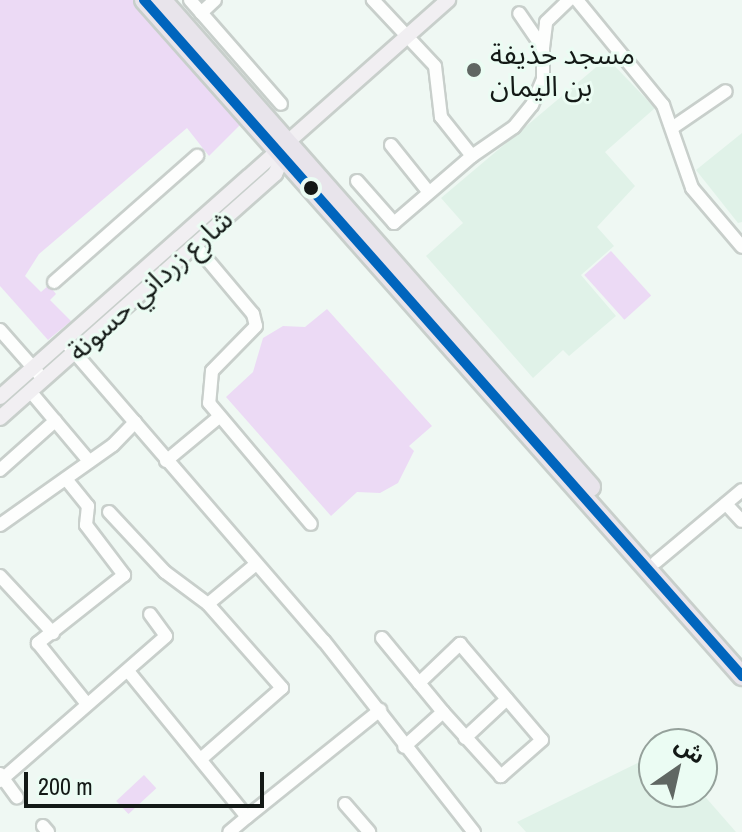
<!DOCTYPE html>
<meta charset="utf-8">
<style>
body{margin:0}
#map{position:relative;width:742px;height:832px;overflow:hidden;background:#eff8f3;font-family:"Archivo Narrow","Noto Sans Arabic",sans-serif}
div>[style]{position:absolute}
.built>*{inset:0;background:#e0f2e8}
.green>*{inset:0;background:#ecdaf5;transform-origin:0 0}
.roads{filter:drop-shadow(2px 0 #c8cfcb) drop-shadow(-2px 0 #c8cfcb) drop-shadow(0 2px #c8cfcb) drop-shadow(0 -2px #c8cfcb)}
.minor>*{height:12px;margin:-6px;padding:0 6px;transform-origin:6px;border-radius:6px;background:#fdfefd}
.major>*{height:14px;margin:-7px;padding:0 7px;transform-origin:7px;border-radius:7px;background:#f1eff2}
.highway>*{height:18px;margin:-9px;padding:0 9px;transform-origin:9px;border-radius:9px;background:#e8e4eb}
.bus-1>*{height:10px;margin:-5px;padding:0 5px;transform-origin:5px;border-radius:5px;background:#0065bd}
.dots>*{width:22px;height:22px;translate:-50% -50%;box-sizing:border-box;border:4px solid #ebfcf3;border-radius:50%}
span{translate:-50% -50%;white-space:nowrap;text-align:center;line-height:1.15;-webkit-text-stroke:6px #ebfcf3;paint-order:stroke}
.poi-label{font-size:28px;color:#131916}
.left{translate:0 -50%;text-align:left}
.street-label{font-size:28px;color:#131916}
.north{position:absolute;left:638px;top:728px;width:80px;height:80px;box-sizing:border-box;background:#ebfcf3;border:2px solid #95a19b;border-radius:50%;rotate:34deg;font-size:22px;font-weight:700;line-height:32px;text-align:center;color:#131916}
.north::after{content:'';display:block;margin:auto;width:28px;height:36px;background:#606763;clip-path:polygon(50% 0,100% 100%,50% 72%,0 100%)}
.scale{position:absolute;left:24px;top:772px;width:240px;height:36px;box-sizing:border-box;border:4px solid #131916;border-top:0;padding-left:10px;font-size:24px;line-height:28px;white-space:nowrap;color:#131916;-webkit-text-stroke:6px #ebfcf3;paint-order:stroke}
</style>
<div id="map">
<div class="built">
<i style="clip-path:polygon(607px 58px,655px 108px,605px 152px,635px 186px,597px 227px,614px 246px,581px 275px,616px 316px,569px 356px,563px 350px,533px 378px,426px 256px,463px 223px,441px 198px)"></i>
<i style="clip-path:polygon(742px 133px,742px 222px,738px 223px,696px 170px)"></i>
<i style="clip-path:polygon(654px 755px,654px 792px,701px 792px,736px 832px,526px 832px,517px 822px)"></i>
</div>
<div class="green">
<i style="clip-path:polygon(0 0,134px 0,241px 124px,209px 156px,187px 128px,39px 254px,25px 276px,41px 292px,49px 285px,56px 294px,50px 300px,71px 321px,48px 340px,0 286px)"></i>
<i style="left:611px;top:251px;width:60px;height:36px;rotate:48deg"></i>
<i style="clip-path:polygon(327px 309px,432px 426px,409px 446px,414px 451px,398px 483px,380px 493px,357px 492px,331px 516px,226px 397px,253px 372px,263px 338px,283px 326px,305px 327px)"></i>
<i style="left:144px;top:775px;width:18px;height:38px;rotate:47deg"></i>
</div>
<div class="roads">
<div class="minor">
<i style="left:190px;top:0;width:138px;rotate:48.8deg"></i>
<i style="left:577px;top:0;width:136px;rotate:50.7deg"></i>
<i style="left:663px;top:105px;width:88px;rotate:70.7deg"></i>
<i style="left:692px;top:188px;width:77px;rotate:49.7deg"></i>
<i style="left:201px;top:13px;width:19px;rotate:-43deg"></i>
<i style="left:543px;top:48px;width:26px;rotate:-83deg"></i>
<i style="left:546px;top:22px;width:32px;rotate:-44deg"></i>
<i style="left:672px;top:128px;width:65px;rotate:-34.4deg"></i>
<i style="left:391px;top:145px;width:58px;rotate:51.3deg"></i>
<i style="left:472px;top:156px;width:51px;rotate:-34.6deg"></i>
<i style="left:514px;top:127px;width:28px;rotate:-51deg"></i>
<i style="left:532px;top:105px;width:28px;rotate:-67deg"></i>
<i style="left:543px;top:79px;width:31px;rotate:-90deg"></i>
<i style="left:543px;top:48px;width:42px;rotate:-124.4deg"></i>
<i style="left:357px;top:181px;width:56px;rotate:48.6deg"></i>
<i style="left:394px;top:223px;width:103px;rotate:-40.7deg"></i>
<i style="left:472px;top:156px;width:50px;rotate:-128.5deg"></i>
<i style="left:441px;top:117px;width:51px;rotate:-96.7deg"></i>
<i style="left:435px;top:66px;width:91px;rotate:-133.2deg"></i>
<i style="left:195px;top:245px;width:90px;rotate:50deg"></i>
<i style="left:253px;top:314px;width:12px;rotate:76deg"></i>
<i style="left:256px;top:326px;width:63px;rotate:134.4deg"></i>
<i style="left:212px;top:371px;width:32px;rotate:95deg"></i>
<i style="left:209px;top:403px;width:158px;rotate:49.9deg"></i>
<i style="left:54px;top:282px;width:191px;rotate:-41.4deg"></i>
<i style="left:0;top:330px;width:65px;rotate:48.7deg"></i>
<i style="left:69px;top:346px;width:390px;rotate:49.2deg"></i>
<i style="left:324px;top:641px;width:243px;rotate:51.9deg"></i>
<i style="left:30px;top:391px;width:92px;rotate:49.9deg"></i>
<i style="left:166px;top:461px;width:69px;rotate:-39.7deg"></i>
<i style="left:0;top:470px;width:74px;rotate:-41.7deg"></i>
<i style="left:66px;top:479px;width:35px;rotate:51deg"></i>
<i style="left:88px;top:506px;width:19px;rotate:96deg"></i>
<i style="left:86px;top:525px;width:63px;rotate:52.8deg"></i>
<i style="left:124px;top:575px;width:110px;rotate:141.7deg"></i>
<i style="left:38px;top:643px;width:77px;rotate:51.3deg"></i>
<i style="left:726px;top:504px;width:23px;rotate:47deg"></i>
<i style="left:109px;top:512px;width:82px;rotate:47deg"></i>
<i style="left:165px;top:572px;width:54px;rotate:36.7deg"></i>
<i style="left:208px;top:604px;width:112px;rotate:48.6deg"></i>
<i style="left:282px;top:688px;width:108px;rotate:138.8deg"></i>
<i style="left:0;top:525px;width:138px;rotate:-35.3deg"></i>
<i style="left:113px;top:445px;width:32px;rotate:-46deg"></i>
<i style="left:656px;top:562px;width:112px;rotate:-39.9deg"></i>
<i style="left:0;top:576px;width:78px;rotate:47.1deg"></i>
<i style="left:208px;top:604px;width:62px;rotate:-39.8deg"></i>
<i style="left:382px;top:638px;width:96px;rotate:50.5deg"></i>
<i style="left:443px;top:712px;width:52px;rotate:138.1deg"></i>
<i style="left:128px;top:671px;width:188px;rotate:50.8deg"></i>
<i style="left:247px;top:817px;width:23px;rotate:140deg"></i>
<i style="left:419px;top:683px;width:57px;rotate:-43.6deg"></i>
<i style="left:460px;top:644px;width:126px;rotate:49.5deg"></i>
<i style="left:542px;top:740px;width:55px;rotate:138.7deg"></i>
<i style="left:501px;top:776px;width:86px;rotate:-132.2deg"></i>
<i style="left:465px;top:738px;width:57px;rotate:-42.9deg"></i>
<i style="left:0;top:774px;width:29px;rotate:54deg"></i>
<i style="left:0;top:781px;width:220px;rotate:-41.1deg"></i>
<i style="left:166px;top:636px;width:27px;rotate:-126deg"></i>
<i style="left:345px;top:804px;width:37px;rotate:49deg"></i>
<i style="left:247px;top:817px;width:171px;rotate:-38.8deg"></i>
<i style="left:43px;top:826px;width:8px;rotate:50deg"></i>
</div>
<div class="major">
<i style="left:0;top:397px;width:599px;rotate:-41.55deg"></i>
<i style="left:0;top:418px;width:368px;rotate:-41.6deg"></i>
<i style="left:275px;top:174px;width:26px;rotate:-65deg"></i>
</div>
<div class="highway">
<i style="left:144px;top:0;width:903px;rotate:48.5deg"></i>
<i style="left:162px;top:0;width:649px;rotate:48.62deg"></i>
</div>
</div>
<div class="bus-1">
<i style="left:144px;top:0;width:903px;rotate:48.5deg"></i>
</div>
<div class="dots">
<i style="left:474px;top:70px;background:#606763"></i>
<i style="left:311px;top:188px;background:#131916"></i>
</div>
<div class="poi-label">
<span class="left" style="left:490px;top:70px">مسجد حذيفة<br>بن اليمان</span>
</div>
<div class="street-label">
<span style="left:150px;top:285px;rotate:-42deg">شارع زرداني حسونة</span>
</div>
<div class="north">ش</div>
<div class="scale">200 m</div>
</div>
